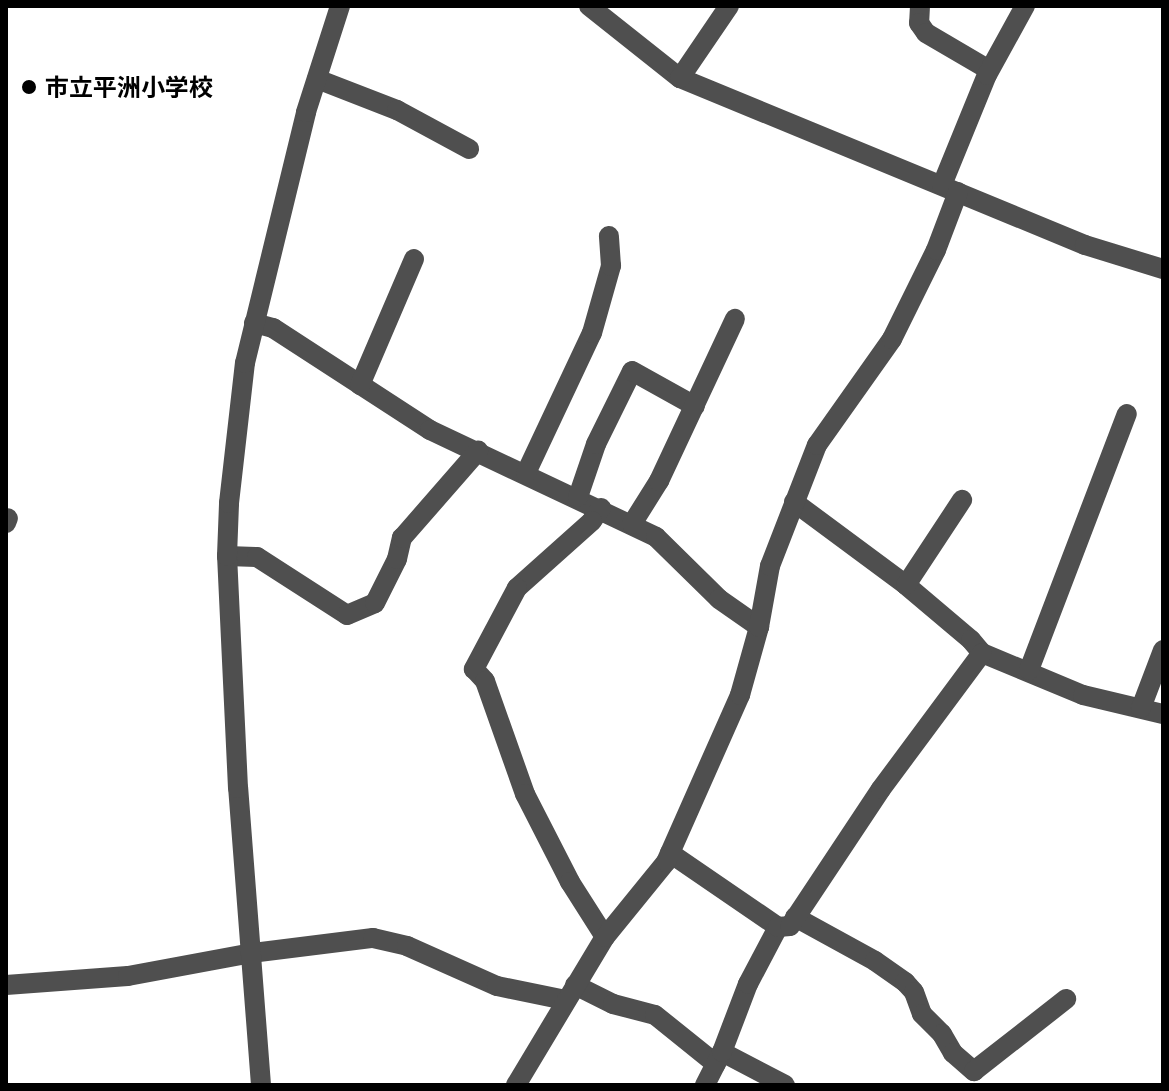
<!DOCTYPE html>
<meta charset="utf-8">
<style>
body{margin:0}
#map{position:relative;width:1169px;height:1091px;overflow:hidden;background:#fff;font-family:Commissioner,"Noto Sans JP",sans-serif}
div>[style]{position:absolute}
.minor>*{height:20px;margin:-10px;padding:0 10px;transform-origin:10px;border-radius:10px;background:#4f4f4f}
.dots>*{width:22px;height:22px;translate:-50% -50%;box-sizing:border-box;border:4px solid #fff;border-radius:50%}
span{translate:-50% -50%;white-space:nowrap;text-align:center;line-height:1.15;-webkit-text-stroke:7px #fff;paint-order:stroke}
.poi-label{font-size:24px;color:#000;font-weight:700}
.left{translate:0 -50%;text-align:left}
.frame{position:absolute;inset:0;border:8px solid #000;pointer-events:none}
</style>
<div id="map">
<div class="minor">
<i style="left:589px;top:6px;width:116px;rotate:38.4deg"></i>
<i style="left:680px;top:78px;width:438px;rotate:22.4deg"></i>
<i style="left:1085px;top:245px;width:82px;rotate:17.1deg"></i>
<i style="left:920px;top:6px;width:17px;rotate:93deg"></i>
<i style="left:919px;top:23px;width:12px;rotate:55deg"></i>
<i style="left:926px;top:33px;width:73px;rotate:30.4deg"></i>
<i style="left:680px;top:78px;width:87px;rotate:-55.8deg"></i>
<i style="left:317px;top:79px;width:86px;rotate:21.2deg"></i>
<i style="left:397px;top:110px;width:82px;rotate:28.4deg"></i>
<i style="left:942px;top:185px;width:119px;rotate:-67.8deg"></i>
<i style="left:987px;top:75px;width:79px;rotate:-61.2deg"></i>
<i style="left:254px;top:323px;width:20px;rotate:15deg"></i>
<i style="left:273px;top:328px;width:187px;rotate:33deg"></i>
<i style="left:430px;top:430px;width:250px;rotate:25.3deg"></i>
<i style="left:656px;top:537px;width:88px;rotate:44.5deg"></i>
<i style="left:719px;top:599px;width:49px;rotate:35deg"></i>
<i style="left:360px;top:385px;width:137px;rotate:-66.8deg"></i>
<i style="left:526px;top:473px;width:155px;rotate:-64.8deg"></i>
<i style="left:592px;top:333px;width:70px;rotate:-74.2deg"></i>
<i style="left:611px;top:266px;width:30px;rotate:-94deg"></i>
<i style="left:578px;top:497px;width:56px;rotate:-71.2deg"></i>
<i style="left:596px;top:444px;width:81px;rotate:-63.7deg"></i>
<i style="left:632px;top:371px;width:72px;rotate:29.1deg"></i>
<i style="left:794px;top:502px;width:139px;rotate:36.5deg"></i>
<i style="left:906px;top:585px;width:85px;rotate:40.2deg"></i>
<i style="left:971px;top:640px;width:17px;rotate:50deg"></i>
<i style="left:982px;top:653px;width:109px;rotate:22.6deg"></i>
<i style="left:1083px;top:695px;width:82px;rotate:13.4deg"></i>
<i style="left:601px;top:508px;width:16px;rotate:125deg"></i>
<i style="left:592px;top:521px;width:101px;rotate:138.2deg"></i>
<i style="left:517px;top:588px;width:92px;rotate:118deg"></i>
<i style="left:474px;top:669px;width:16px;rotate:47deg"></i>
<i style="left:485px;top:681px;width:120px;rotate:70.5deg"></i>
<i style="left:525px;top:794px;width:99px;rotate:62.9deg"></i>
<i style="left:570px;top:882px;width:65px;rotate:57.5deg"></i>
<i style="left:6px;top:523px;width:5px;rotate:-68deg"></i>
<i style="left:632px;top:524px;width:51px;rotate:-57.9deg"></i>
<i style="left:659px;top:481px;width:179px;rotate:-64.9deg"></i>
<i style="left:227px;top:556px;width:30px;rotate:2deg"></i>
<i style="left:257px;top:557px;width:107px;rotate:32.8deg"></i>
<i style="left:347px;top:615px;width:30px;rotate:-23deg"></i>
<i style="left:375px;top:603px;width:49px;rotate:-63.4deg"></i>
<i style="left:397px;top:559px;width:22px;rotate:-77deg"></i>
<i style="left:402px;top:538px;width:116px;rotate:-48.9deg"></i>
<i style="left:906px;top:585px;width:102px;rotate:-56.6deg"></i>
<i style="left:1029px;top:670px;width:274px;rotate:-69.1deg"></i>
<i style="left:1141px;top:708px;width:62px;rotate:-69.2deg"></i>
<i style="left:670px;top:853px;width:131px;rotate:34.4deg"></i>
<i style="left:795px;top:917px;width:91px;rotate:28.8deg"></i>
<i style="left:875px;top:961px;width:37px;rotate:35deg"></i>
<i style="left:905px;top:982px;width:13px;rotate:48deg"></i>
<i style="left:914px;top:992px;width:23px;rotate:70deg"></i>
<i style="left:922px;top:1014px;width:28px;rotate:45deg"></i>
<i style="left:942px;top:1034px;width:22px;rotate:60deg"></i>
<i style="left:953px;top:1053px;width:28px;rotate:41deg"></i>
<i style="left:974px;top:1071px;width:117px;rotate:-38deg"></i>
<i style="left:6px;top:985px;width:122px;rotate:-4.2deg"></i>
<i style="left:128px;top:976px;width:126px;rotate:-10.5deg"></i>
<i style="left:252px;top:953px;width:122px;rotate:-7.1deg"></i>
<i style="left:373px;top:938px;width:35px;rotate:13deg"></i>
<i style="left:407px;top:946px;width:98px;rotate:24deg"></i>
<i style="left:497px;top:986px;width:69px;rotate:11.6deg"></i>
<i style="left:575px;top:985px;width:42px;rotate:26.6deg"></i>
<i style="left:613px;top:1004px;width:43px;rotate:14.7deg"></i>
<i style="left:655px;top:1015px;width:78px;rotate:38.8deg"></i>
<i style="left:722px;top:1052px;width:71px;rotate:27.6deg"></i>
<i style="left:261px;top:1085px;width:298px;rotate:-94.4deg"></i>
<i style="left:238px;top:788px;width:232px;rotate:-92.7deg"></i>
<i style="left:227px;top:556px;width:53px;rotate:-87.8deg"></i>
<i style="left:229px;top:503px;width:141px;rotate:-83.5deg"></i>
<i style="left:245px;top:363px;width:258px;rotate:-76.3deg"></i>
<i style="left:306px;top:112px;width:111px;rotate:-72.2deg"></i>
<i style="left:516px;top:1085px;width:173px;rotate:-59deg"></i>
<i style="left:605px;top:937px;width:97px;rotate:-50.9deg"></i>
<i style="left:666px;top:862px;width:183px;rotate:-66.1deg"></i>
<i style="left:740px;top:695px;width:71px;rotate:-74.4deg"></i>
<i style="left:759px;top:627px;width:62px;rotate:-79.8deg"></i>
<i style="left:770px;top:566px;width:130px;rotate:-68.8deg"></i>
<i style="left:817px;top:445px;width:130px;rotate:-54.7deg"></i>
<i style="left:892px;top:339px;width:99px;rotate:-63.7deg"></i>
<i style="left:936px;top:250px;width:62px;rotate:-69.2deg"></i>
<i style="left:705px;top:1085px;width:37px;rotate:-63deg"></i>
<i style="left:722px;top:1052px;width:73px;rotate:-69.1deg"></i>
<i style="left:748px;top:984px;width:64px;rotate:-62.2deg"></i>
<i style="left:778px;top:927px;width:12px;rotate:-5deg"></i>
<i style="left:790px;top:926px;width:164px;rotate:-56.4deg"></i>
<i style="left:881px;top:789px;width:169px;rotate:-53.4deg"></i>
</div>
<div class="dots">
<i style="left:29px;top:87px;background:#000"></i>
</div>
<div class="poi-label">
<span class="left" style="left:45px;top:87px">市立平洲小学校</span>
</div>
<div class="frame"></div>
</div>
